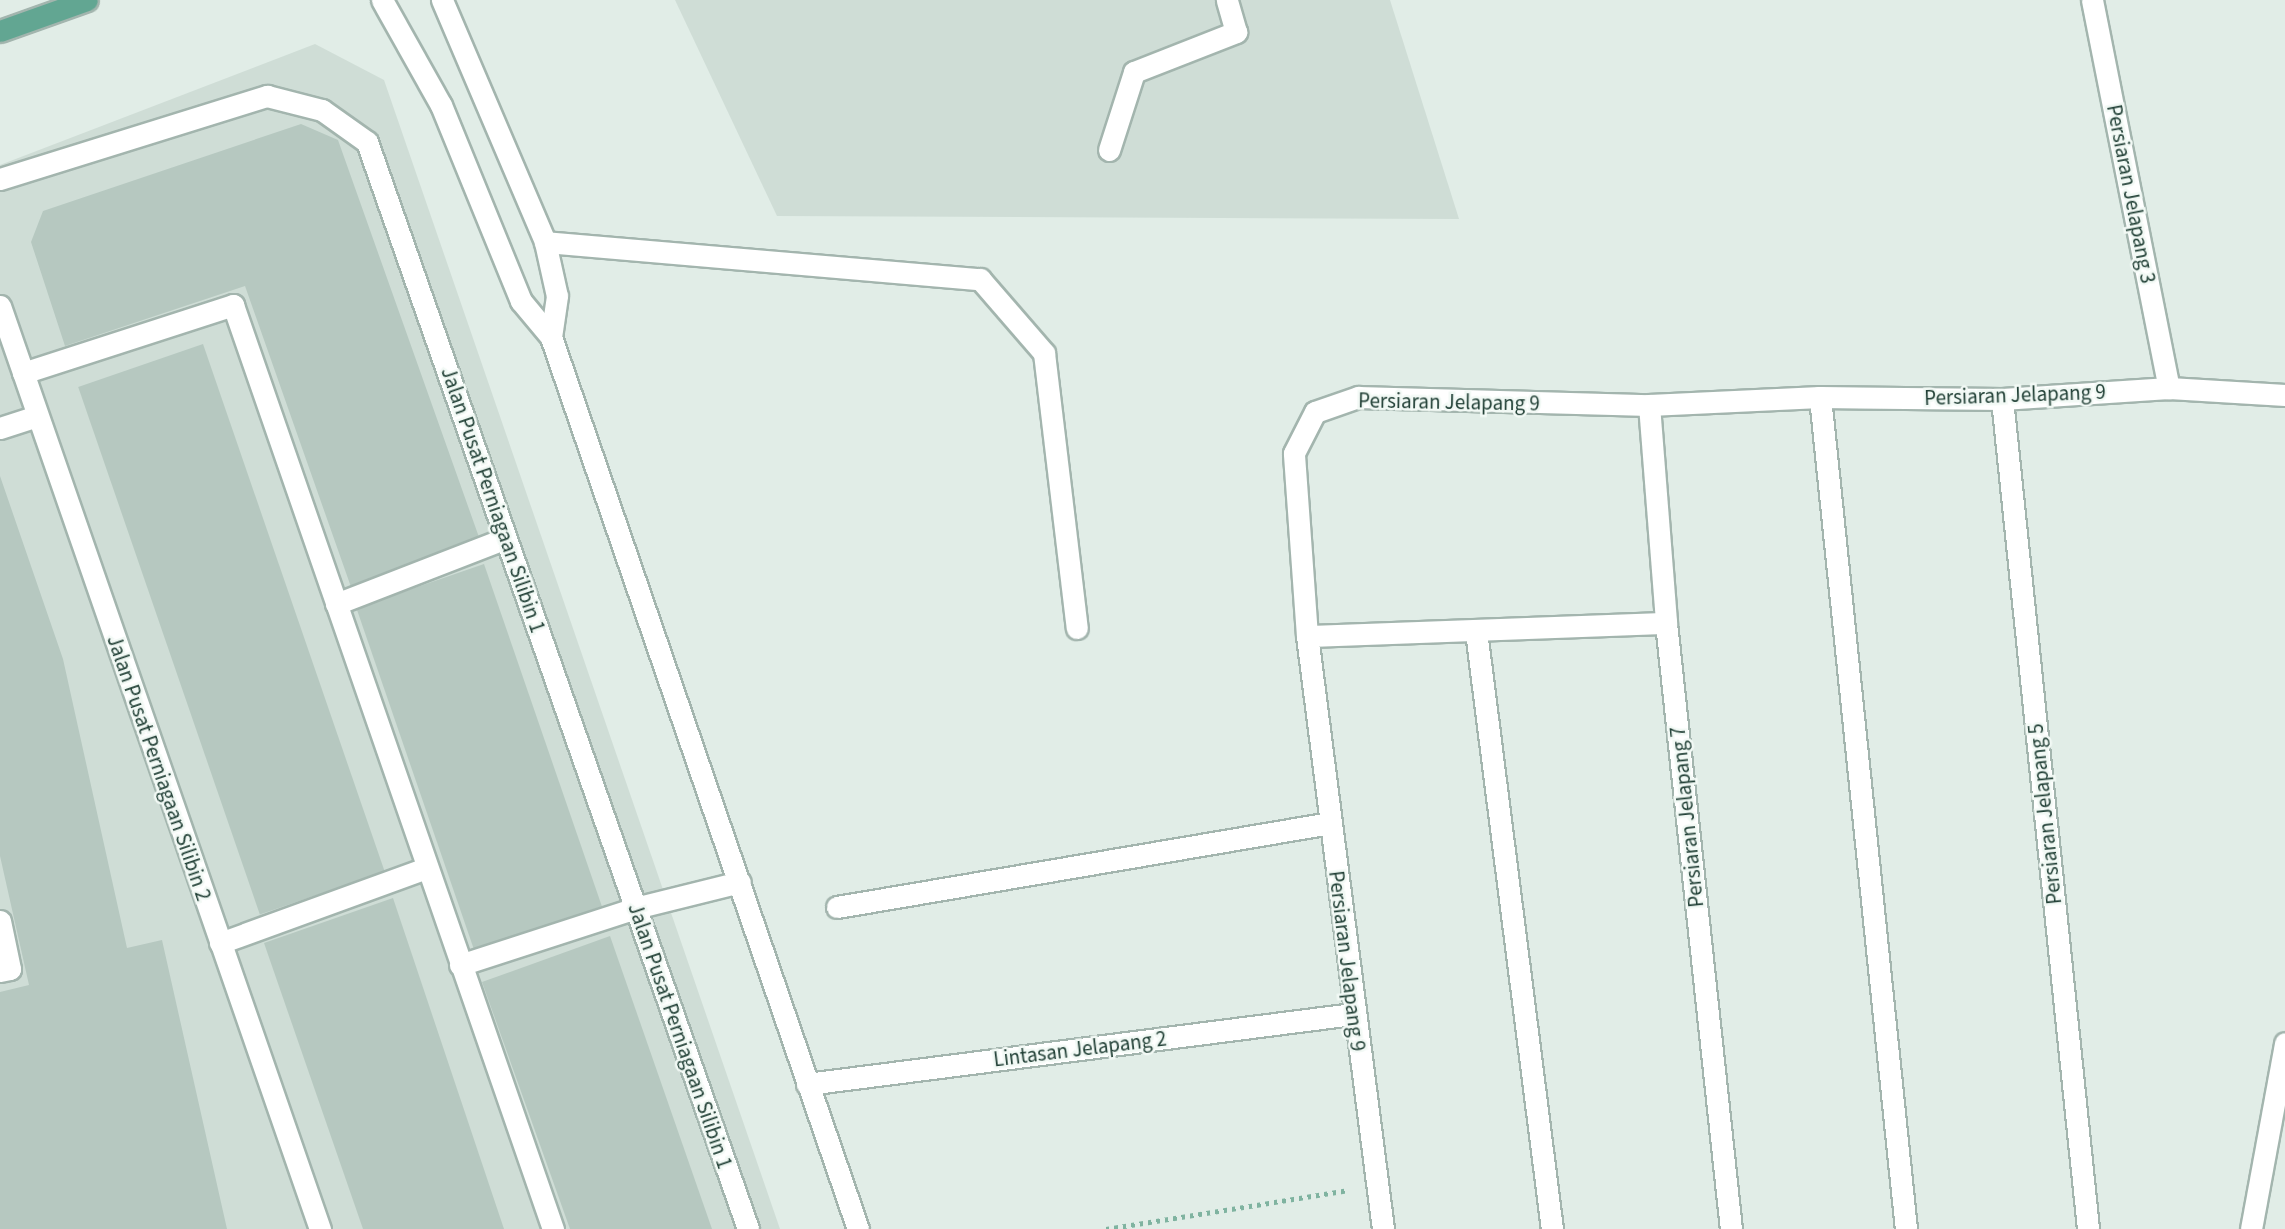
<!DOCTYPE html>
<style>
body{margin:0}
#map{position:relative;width:2285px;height:1229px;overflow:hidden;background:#e1ede7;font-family:"Source Sans 3",sans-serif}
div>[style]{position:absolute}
.built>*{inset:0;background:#cfddd6}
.building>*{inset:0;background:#b6c8c0;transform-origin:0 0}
.path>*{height:4.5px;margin-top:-2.25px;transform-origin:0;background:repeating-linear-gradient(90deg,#7fb3a0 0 3.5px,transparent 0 8.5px)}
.roads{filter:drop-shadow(2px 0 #a3b5ae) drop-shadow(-2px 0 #a3b5ae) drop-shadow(0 2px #a3b5ae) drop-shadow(0 -2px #a3b5ae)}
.minor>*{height:21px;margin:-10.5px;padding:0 10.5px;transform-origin:10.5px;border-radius:10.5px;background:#fff}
.major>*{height:21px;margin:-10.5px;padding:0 10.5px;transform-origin:10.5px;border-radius:10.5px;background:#62a692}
span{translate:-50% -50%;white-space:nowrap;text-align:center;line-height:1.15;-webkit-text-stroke:5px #f2f9f5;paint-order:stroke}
.street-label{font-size:21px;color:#203f35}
</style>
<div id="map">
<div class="built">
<i style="clip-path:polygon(675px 0,1390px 0,1459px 219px,777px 216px)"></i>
<i style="clip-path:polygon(315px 44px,384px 80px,780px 1229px,0 1229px,0 165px)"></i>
</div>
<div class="building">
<i style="clip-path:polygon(301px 124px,338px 140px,480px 540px,351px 587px,245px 286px,65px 346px,31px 242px,43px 211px)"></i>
<i style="left:203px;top:344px;width:558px;height:132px;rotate:71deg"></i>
<i style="clip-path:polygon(0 476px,63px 659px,127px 948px,162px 940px,227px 1229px,0 1229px,0 992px,29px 985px,0 856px)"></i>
<i style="left:484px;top:564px;width:362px;height:135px;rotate:71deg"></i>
<i style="clip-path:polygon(393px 898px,504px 1229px,363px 1229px,264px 943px)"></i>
<i style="clip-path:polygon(610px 936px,712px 1229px,570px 1229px,482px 982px)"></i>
</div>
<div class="path">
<i style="left:1106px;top:1229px;width:246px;rotate:-9.1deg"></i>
</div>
<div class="roads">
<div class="minor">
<i style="left:382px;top:0;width:120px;rotate:60.7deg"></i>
<i style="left:441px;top:105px;width:212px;rotate:67.8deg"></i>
<i style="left:521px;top:301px;width:47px;rotate:50.2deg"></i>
<i style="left:551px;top:337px;width:943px;rotate:71.01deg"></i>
<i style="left:442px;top:0;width:263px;rotate:66.9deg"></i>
<i style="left:545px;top:242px;width:55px;rotate:77.5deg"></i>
<i style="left:557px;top:296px;width:41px;rotate:98.3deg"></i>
<i style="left:2092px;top:0;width:396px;rotate:78.8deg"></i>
<i style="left:1109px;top:150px;width:82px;rotate:-72.2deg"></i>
<i style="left:1134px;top:72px;width:110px;rotate:-21.4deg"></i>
<i style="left:1236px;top:32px;width:33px;rotate:-106deg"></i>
<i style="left:0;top:179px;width:280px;rotate:-17.3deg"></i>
<i style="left:267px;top:96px;width:57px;rotate:14.3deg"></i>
<i style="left:322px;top:110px;width:55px;rotate:35.4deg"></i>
<i style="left:367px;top:142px;width:1152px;rotate:70.68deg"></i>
<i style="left:545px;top:242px;width:437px;rotate:4.9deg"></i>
<i style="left:980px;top:279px;width:98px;rotate:49.1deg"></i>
<i style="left:1044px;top:353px;width:277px;rotate:83.2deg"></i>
<i style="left:0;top:306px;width:977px;rotate:70.88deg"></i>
<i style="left:23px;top:373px;width:221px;rotate:-17.9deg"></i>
<i style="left:233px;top:305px;width:978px;rotate:70.9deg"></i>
<i style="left:1820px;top:397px;width:836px;rotate:84.1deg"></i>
<i style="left:2002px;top:399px;width:834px;rotate:84.08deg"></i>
<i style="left:1649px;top:405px;width:219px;rotate:85.5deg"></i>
<i style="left:1666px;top:623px;width:609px;rotate:83.88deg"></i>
<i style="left:0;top:428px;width:39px;rotate:-18deg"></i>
<i style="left:336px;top:604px;width:182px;rotate:-21.2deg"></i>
<i style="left:1476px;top:631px;width:603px;rotate:82.76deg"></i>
<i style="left:1307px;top:636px;width:359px;rotate:-2.1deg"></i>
<i style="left:837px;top:907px;width:500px;rotate:-9.67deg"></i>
<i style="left:0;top:921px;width:49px;rotate:78.2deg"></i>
<i style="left:10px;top:969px;width:10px;rotate:169deg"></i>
<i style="left:220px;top:943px;width:219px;rotate:-20deg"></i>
<i style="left:460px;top:965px;width:184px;rotate:-18deg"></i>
<i style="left:635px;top:908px;width:108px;rotate:-13.9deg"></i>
<i style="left:807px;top:1084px;width:550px;rotate:-7.31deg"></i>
<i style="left:1383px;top:1229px;width:598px;rotate:-97.3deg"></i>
<i style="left:1307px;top:636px;width:183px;rotate:-94.1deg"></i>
<i style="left:1294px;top:453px;width:46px;rotate:-62.9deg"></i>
<i style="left:1315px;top:412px;width:46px;rotate:-19.2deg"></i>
<i style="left:1358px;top:397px;width:291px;rotate:1.6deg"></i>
<i style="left:1649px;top:405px;width:171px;rotate:-2.7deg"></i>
<i style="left:1820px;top:397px;width:182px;rotate:0.6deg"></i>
<i style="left:2002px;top:399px;width:167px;rotate:-3.8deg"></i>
<i style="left:2169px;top:388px;width:116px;rotate:3.5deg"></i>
<i style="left:2251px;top:1229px;width:189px;rotate:-79.6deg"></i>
</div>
<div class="major">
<i style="left:0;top:31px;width:92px;rotate:-19.6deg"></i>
</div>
</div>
<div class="street-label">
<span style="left:2131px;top:194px;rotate:79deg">Persiaran Jelapang 3</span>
<span style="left:2015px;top:395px;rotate:-2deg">Persiaran Jelapang 9</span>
<span style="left:1449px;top:402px;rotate:1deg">Persiaran Jelapang 9</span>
<span style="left:493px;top:500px;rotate:71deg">Jalan Pusat Perniagaan Silibin 1</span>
<span style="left:159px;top:768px;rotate:71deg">Jalan Pusat Perniagaan Silibin 2</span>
<span style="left:2045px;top:814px;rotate:-96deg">Persiaran Jelapang 5</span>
<span style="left:1687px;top:817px;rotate:-96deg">Persiaran Jelapang 7</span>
<span style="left:1347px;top:961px;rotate:83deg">Persiaran Jelapang 9</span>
<span style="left:680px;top:1036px;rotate:71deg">Jalan Pusat Perniagaan Silibin 1</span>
<span style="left:1080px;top:1049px;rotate:-7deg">Lintasan Jelapang 2</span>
</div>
</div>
